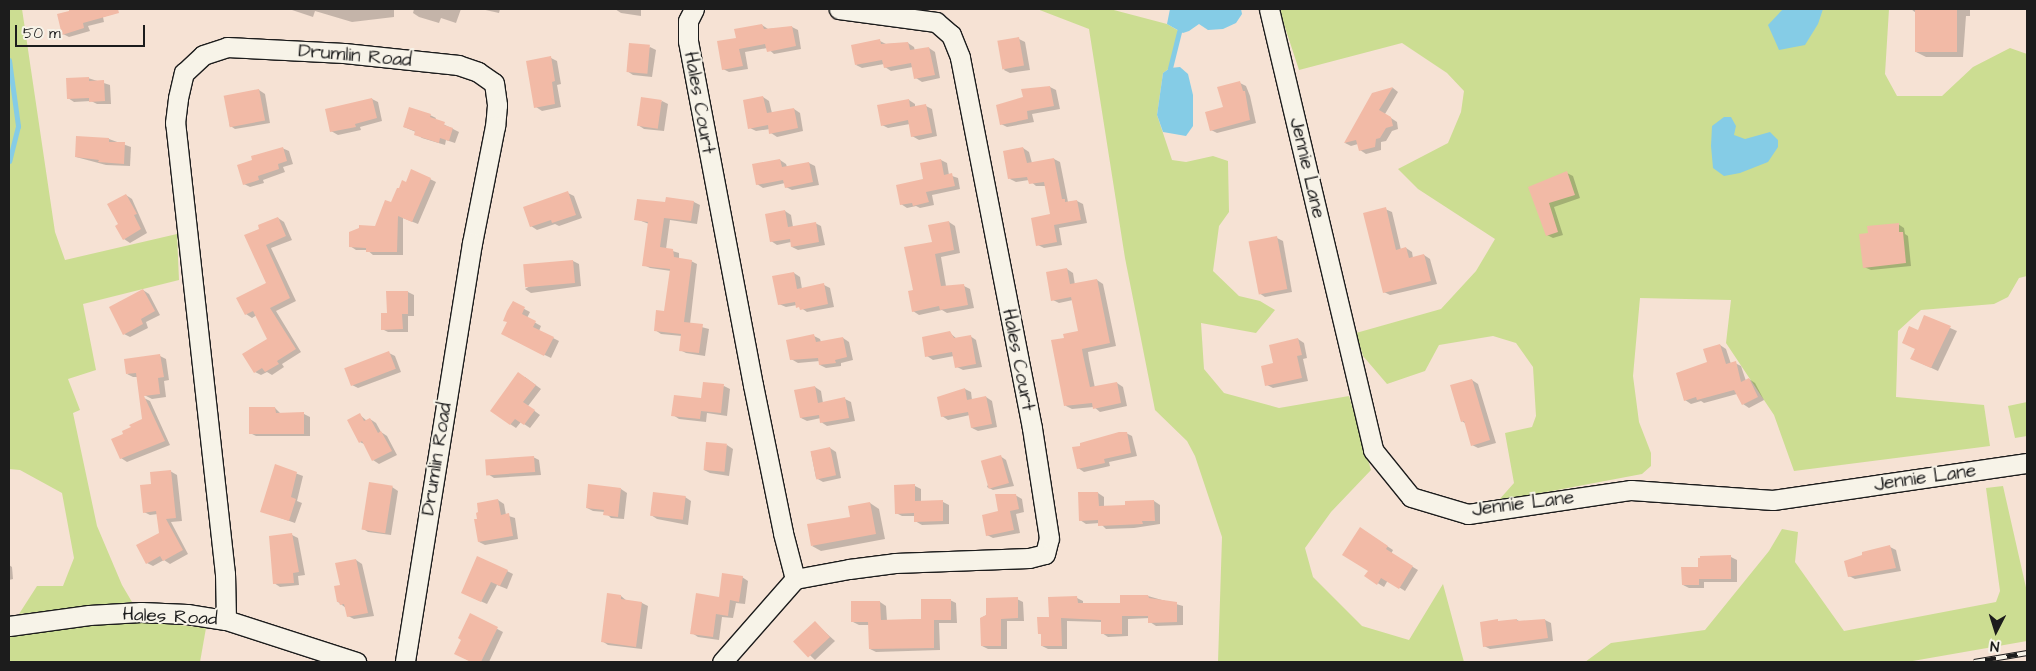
<!DOCTYPE html>
<style>
body{margin:0}
#map{position:relative;width:2036px;height:671px;overflow:hidden;background:#f6e2d4;font-family:"Architects Daughter",sans-serif}
div>[style]{position:absolute}
.green>*{inset:0;background:#ccdd92}
.water>*{inset:0;background:#85cce6}
.shadow>*{inset:0;background:#0003}
.stream>*{height:5px;margin:-2.5px;padding:0 2.5px;transform-origin:2.5px;border-radius:2.5px;background:#85cce6}
.building>*{inset:0;background:#f2baa6;transform-origin:0 0}
.roads{filter:drop-shadow(1px 0 #1c1c1c) drop-shadow(-1px 0 #1c1c1c) drop-shadow(0 1px #1c1c1c) drop-shadow(0 -1px #1c1c1c)}
.minor>*{height:19px;margin:-9.5px;padding:0 9.5px;transform-origin:9.5px;border-radius:9.5px;background:#f7f3e8}
.rail>*{height:5.5px;margin-top:-2.75px;transform-origin:0;background:repeating-linear-gradient(90deg,#f7f3e8 0 11px,#1c1c1c 0 22px);box-sizing:border-box;border-block:1px solid #1c1c1c}
span{translate:-50% -50%;white-space:nowrap;text-align:center;line-height:1.15;-webkit-text-stroke:4px #f7f3e8;paint-order:stroke}
.street-label{font-size:19px;color:#1c1c1c}
.frame{position:absolute;inset:0;border:10px solid #1c1c1c;pointer-events:none}
.north{position:absolute;left:1971px;top:606px;width:50px;height:50px;-webkit-text-stroke:4px #f7f3e8;paint-order:stroke;rotate:185deg;font-size:14px;font-weight:700;line-height:20px;text-align:center;color:#1c1c1c}
.north::after{content:'';display:block;margin:auto;width:18px;height:22px;background:#1c1c1c;clip-path:polygon(50% 0,100% 100%,50% 72%,0 100%)}
.scale{position:absolute;left:15px;top:25px;width:130px;height:22px;box-sizing:border-box;border:2px solid #1c1c1c;border-top:0;padding-left:6px;font-size:15px;line-height:18px;white-space:nowrap;color:#1c1c1c;-webkit-text-stroke:4px #f7f3e8;paint-order:stroke}
</style>
<div id="map">
<div class="green">
<i style="clip-path:polygon(9px 9px,22px 9px,55px 232px,65px 260px,177px 234px,179px 280px,83px 304px,96px 370px,68px 379px,80px 410px,73px 413px,97px 526px,122px 585px,132px 602px,19px 614px,37px 586px,63px 586px,74px 558px,62px 493px,20px 470px,9px 469px)"></i>
<i style="clip-path:polygon(1037px 9px,1110px 9px,1167px 24px,1179px 31px,1170px 68px,1163px 73px,1157px 115px,1172px 160px,1186px 162px,1213px 156px,1228px 161px,1229px 212px,1219px 226px,1213px 271px,1239px 296px,1260px 301px,1275px 310px,1256px 333px,1201px 323px,1204px 369px,1224px 393px,1279px 408px,1349px 396px,1371px 470px,1331px 512px,1305px 548px,1313px 577px,1362px 626px,1409px 640px,1443px 584px,1464px 662px,1218px 662px,1222px 537px,1195px 456px,1187px 441px,1155px 410px,1125px 258px,1089px 29px)"></i>
<i style="clip-path:polygon(1279px 9px,1889px 9px,1885px 74px,1897px 96px,1942px 96px,1973px 67px,2010px 48px,2027px 54px,2027px 276px,2019px 278px,2008px 297px,1994px 304px,1921px 310px,1898px 331px,1896px 397px,1984px 405px,1990px 446px,1794px 471px,1774px 415px,1726px 343px,1731px 300px,1640px 298px,1633px 376px,1639px 422px,1651px 453px,1651px 466px,1642px 474px,1498px 501px,1514px 483px,1505px 433px,1532px 427px,1536px 416px,1533px 367px,1516px 343px,1493px 336px,1439px 345px,1425px 371px,1387px 384px,1363px 356px,1356px 333px,1441px 309px,1476px 271px,1495px 239px,1418px 189px,1398px 169px,1448px 143px,1461px 112px,1464px 91px,1447px 73px,1402px 43px,1299px 70px)"></i>
<i style="clip-path:polygon(2027px 402px,2027px 436px,2015px 438px,2008px 406px)"></i>
<i style="clip-path:polygon(2003px 486px,2027px 592px,2027px 641px,1907px 662px,1585px 662px,1611px 643px,1705px 630px,1769px 551px,1782px 529px,1798px 532px,1795px 562px,1844px 631px,1996px 602px,2000px 591px,1986px 488px)"></i>
<i style="clip-path:polygon(132px 620px,206px 628px,200px 662px,9px 662px,9px 636px)"></i>
</div>
<div class="water">
<i style="clip-path:polygon(1170px 9px,1241px 9px,1242px 14px,1236px 23px,1223px 29px,1208px 30px,1199px 24px,1189px 31px,1183px 33px,1167px 24px)"></i>
<i style="clip-path:polygon(1783px 9px,1823px 9px,1818px 24px,1805px 45px,1779px 50px,1768px 25px)"></i>
<i style="clip-path:polygon(1180px 67px,1188px 74px,1193px 95px,1193px 126px,1186px 136px,1163px 132px,1157px 115px,1163px 73px,1170px 68px)"></i>
<i style="clip-path:polygon(1724px 117px,1731px 117px,1736px 126px,1734px 135px,1745px 139px,1770px 132px,1778px 140px,1778px 147px,1768px 162px,1740px 173px,1724px 176px,1713px 168px,1711px 146px,1712px 126px)"></i>
</div>
<div class="shadow">
<i style="clip-path:polygon(70px 9px,112px 9px,113px 14px,103px 17px,104px 22px,88px 26px,90px 31px,69px 37px,63px 34px)"></i>
<i style="clip-path:polygon(289px 9px,394px 9px,394px 17px,352px 22px,315px 11px,313px 17px)"></i>
<i style="clip-path:polygon(414px 9px,461px 9px,456px 23px,441px 18px,439px 23px,419px 17px,413px 13px)"></i>
<i style="clip-path:polygon(481px 9px,500px 9px,499px 13px)"></i>
<i style="clip-path:polygon(615px 9px,641px 9px,641px 16px,621px 13px)"></i>
<i style="clip-path:polygon(1911px 9px,1970px 9px,1970px 16px,1966px 16px,1963px 57px,1926px 57px,1916px 52px,1916px 13px)"></i>
<i style="clip-path:polygon(762px 25px,768px 29px,792px 27px,798px 30px,801px 49px,774px 54px,767px 48px,745px 52px,748px 69px,729px 72px,723px 69px,737px 38px)"></i>
<i style="clip-path:polygon(1019px 39px,1025px 42px,1030px 70px,1010px 73px,1004px 70px)"></i>
<i style="clip-path:polygon(880px 41px,886px 44px,908px 43px,914px 47px,915px 51px,929px 48px,935px 52px,940px 78px,922px 82px,916px 78px,913px 67px,891px 71px,885px 67px,884px 64px,862px 68px,856px 65px)"></i>
<i style="clip-path:polygon(650px 47px,656px 50px,652px 77px,633px 75px,627px 71px)"></i>
<i style="clip-path:polygon(551px 58px,557px 61px,561px 84px,557px 85px,561px 107px,542px 111px,536px 107px)"></i>
<i style="clip-path:polygon(88px 78px,110px 85px,111px 104px,97px 104px,91px 101px,74px 102px,68px 98px)"></i>
<i style="clip-path:polygon(1240px 83px,1246px 86px,1250px 96px,1256px 123px,1217px 133px,1211px 130px)"></i>
<i style="clip-path:polygon(1050px 87px,1056px 90px,1060px 109px,1032px 114px,1034px 122px,1007px 127px,1001px 124px,1024px 98px)"></i>
<i style="clip-path:polygon(1393px 88px,1398px 92px,1385px 114px,1397px 122px,1398px 129px,1392px 131px,1386px 141px,1381px 142px,1381px 150px,1366px 154px,1360px 150px,1358px 144px,1351px 146px,1345px 143px,1373px 94px)"></i>
<i style="clip-path:polygon(259px 90px,265px 94px,270px 123px,235px 129px,229px 125px)"></i>
<i style="clip-path:polygon(763px 97px,769px 101px,772px 113px,794px 109px,800px 113px,803px 131px,777px 137px,771px 133px,770px 129px,756px 131px,750px 128px)"></i>
<i style="clip-path:polygon(372px 99px,378px 102px,382px 121px,360px 127px,361px 130px,338px 135px,331px 131px)"></i>
<i style="clip-path:polygon(909px 100px,915px 104px,915px 108px,926px 106px,932px 109px,937px 136px,919px 140px,912px 136px,910px 124px,888px 128px,882px 125px)"></i>
<i style="clip-path:polygon(662px 101px,668px 104px,664px 131px,644px 129px,638px 125px)"></i>
<i style="clip-path:polygon(430px 115px,436px 118px,435px 120px,459px 132px,455px 143px,446px 140px,445px 145px,422px 138px,416px 134px,416px 132px,404px 127px)"></i>
<i style="clip-path:polygon(109px 139px,131px 147px,130px 166px,106px 165px,76px 157px)"></i>
<i style="clip-path:polygon(282px 148px,289px 151px,293px 164px,283px 167px,285px 172px,263px 180px,264px 183px,250px 187px,244px 184px,254px 160px)"></i>
<i style="clip-path:polygon(1023px 148px,1029px 152px,1032px 163px,1054px 159px,1060px 162px,1068px 202px,1077px 201px,1083px 204px,1087px 223px,1059px 228px,1062px 245px,1044px 248px,1038px 245px,1052px 215px,1046px 186px,1036px 186px,1029px 180px,1016px 182px,1010px 179px)"></i>
<i style="clip-path:polygon(780px 160px,786px 164px,787px 167px,809px 163px,815px 166px,819px 185px,792px 190px,786px 187px,785px 183px,763px 188px,757px 184px)"></i>
<i style="clip-path:polygon(941px 160px,947px 163px,949px 175px,958px 178px,960px 189px,932px 195px,934px 205px,920px 208px,916px 206px,907px 208px,901px 204px)"></i>
<i style="clip-path:polygon(1567px 173px,1573px 176px,1580px 198px,1554px 207px,1563px 235px,1553px 238px,1547px 235px,1550px 182px)"></i>
<i style="clip-path:polygon(430px 179px,436px 182px,418px 224px,403px 218px,403px 255px,373px 255px,367px 250px,356px 250px,350px 246px,376px 227px,407px 183px)"></i>
<i style="clip-path:polygon(568px 193px,574px 196px,582px 218px,559px 226px,555px 224px,537px 230px,531px 226px)"></i>
<i style="clip-path:polygon(126px 195px,132px 199px,147px 233px,130px 243px,124px 239px,120px 224px)"></i>
<i style="clip-path:polygon(694px 202px,700px 205px,697px 224px,670px 220px,666px 249px,679px 253px,679px 259px,691px 261px,697px 264px,690px 324px,709px 329px,705px 356px,686px 353px,680px 350px,682px 336px,661px 334px,655px 330px,665px 312px,671px 271px,650px 268px,644px 265px,649px 224px,636px 219px,666px 204px)"></i>
<i style="clip-path:polygon(1385px 209px,1392px 212px,1401px 250px,1406px 248px,1412px 252px,1413px 258px,1424px 255px,1430px 259px,1437px 284px,1390px 295px,1384px 292px)"></i>
<i style="clip-path:polygon(785px 211px,791px 215px,793px 227px,815px 223px,821px 226px,825px 245px,798px 250px,792px 247px,791px 242px,777px 245px,771px 241px)"></i>
<i style="clip-path:polygon(278px 218px,284px 222px,292px 240px,271px 248px,296px 301px,276px 311px,301px 352px,282px 364px,284px 367px,272px 375px,267px 372px,261px 375px,255px 372px,269px 339px,257px 315px,252px 318px,246px 314px,268px 283px,261px 229px)"></i>
<i style="clip-path:polygon(949px 222px,955px 226px,960px 253px,941px 257px,946px 286px,964px 286px,970px 289px,974px 308px,947px 313px,942px 310px,919px 315px,913px 311px,914px 291px,933px 243px)"></i>
<i style="clip-path:polygon(1898px 224px,1904px 228px,1905px 234px,1908px 236px,1911px 266px,1871px 270px,1864px 267px,1869px 234px)"></i>
<i style="clip-path:polygon(1277px 238px,1283px 241px,1292px 292px,1265px 297px,1259px 293px)"></i>
<i style="clip-path:polygon(573px 261px,579px 264px,581px 286px,531px 293px,525px 289px)"></i>
<i style="clip-path:polygon(1067px 269px,1073px 273px,1075px 285px,1097px 280px,1103px 284px,1116px 346px,1088px 352px,1089px 359px,1095px 388px,1117px 383px,1123px 387px,1127px 406px,1100px 412px,1094px 407px,1072px 409px,1066px 406px,1065px 339px,1079px 332px,1073px 300px,1059px 303px,1053px 300px)"></i>
<i style="clip-path:polygon(794px 273px,800px 277px,802px 289px,824px 285px,830px 288px,834px 307px,807px 312px,797px 305px,786px 307px,779px 304px)"></i>
<i style="clip-path:polygon(143px 290px,149px 294px,160px 315px,146px 322px,148px 328px,130px 337px,124px 334px)"></i>
<i style="clip-path:polygon(408px 292px,414px 295px,414px 316px,408px 316px,408px 332px,388px 332px,382px 329px)"></i>
<i style="clip-path:polygon(513px 303px,530px 312px,527px 318px,541px 326px,539px 331px,559px 341px,551px 358px,508px 337px,508px 322px)"></i>
<i style="clip-path:polygon(1925px 317px,1957px 331px,1938px 371px,1912px 359px)"></i>
<i style="clip-path:polygon(950px 333px,957px 339px,970px 336px,976px 340px,982px 367px,963px 370px,957px 367px,954px 356px,933px 360px,927px 356px)"></i>
<i style="clip-path:polygon(814px 336px,820px 339px,821px 342px,843px 338px,849px 342px,853px 360px,841px 363px,841px 366px,826px 368px,820px 365px,820px 361px,798px 363px,791px 359px)"></i>
<i style="clip-path:polygon(1298px 339px,1304px 343px,1307px 358px,1303px 359px,1308px 381px,1273px 388px,1267px 385px,1275px 364px)"></i>
<i style="clip-path:polygon(1720px 345px,1726px 349px,1731px 364px,1735px 363px,1741px 366px,1746px 381px,1749px 379px,1755px 383px,1764px 400px,1749px 408px,1743px 404px,1737px 394px,1704px 403px,1701px 401px,1691px 404px,1685px 400px)"></i>
<i style="clip-path:polygon(389px 353px,395px 356px,401px 372px,358px 388px,352px 385px)"></i>
<i style="clip-path:polygon(160px 356px,166px 359px,169px 380px,164px 381px,166px 397px,152px 399px,144px 395px,144px 398px,150px 401px,170px 445px,127px 462px,121px 458px,125px 434px,143px 420px,138px 377px,133px 377px,127px 374px)"></i>
<i style="clip-path:polygon(525px 377px,541px 389px,528px 406px,540px 415px,530px 428px,521px 422px,516px 428px,510px 424px)"></i>
<i style="clip-path:polygon(1472px 380px,1478px 384px,1496px 443px,1478px 448px,1472px 445px,1466px 424px,1462px 421px)"></i>
<i style="clip-path:polygon(724px 386px,730px 389px,727px 416px,707px 413px,706px 422px,679px 419px,673px 415px)"></i>
<i style="clip-path:polygon(815px 387px,821px 391px,823px 403px,845px 399px,851px 402px,855px 421px,827px 426px,821px 422px,821px 418px,807px 421px,801px 418px)"></i>
<i style="clip-path:polygon(965px 389px,971px 392px,972px 400px,986px 397px,992px 401px,997px 427px,978px 431px,972px 428px,970px 415px,948px 420px,942px 416px)"></i>
<i style="clip-path:polygon(275px 408px,281px 414px,304px 414px,310px 417px,310px 436px,256px 436px,250px 433px)"></i>
<i style="clip-path:polygon(360px 415px,367px 421px,370px 419px,376px 423px,381px 432px,387px 436px,397px 455px,379px 464px,373px 460px,366px 445px,360px 442px)"></i>
<i style="clip-path:polygon(1126px 433px,1132px 436px,1137px 456px,1109px 462px,1110px 466px,1084px 472px,1078px 468px)"></i>
<i style="clip-path:polygon(727px 445px,733px 449px,729px 476px,710px 473px,704px 470px)"></i>
<i style="clip-path:polygon(830px 448px,836px 452px,841px 478px,823px 482px,816px 478px,811px 452px)"></i>
<i style="clip-path:polygon(1000px 456px,1006px 460px,1014px 486px,993px 490px,987px 487px)"></i>
<i style="clip-path:polygon(533px 457px,539px 460px,541px 475px,494px 478px,488px 474px)"></i>
<i style="clip-path:polygon(276px 466px,303px 476px,297px 501px,302px 503px,295px 523px,261px 511px)"></i>
<i style="clip-path:polygon(170px 471px,177px 475px,182px 521px,171px 522px,188px 554px,170px 564px,164px 560px,153px 566px,147px 563px,160px 534px,158px 514px,150px 515px,144px 512px,153px 485px)"></i>
<i style="clip-path:polygon(915px 486px,921px 489px,921px 502px,943px 502px,949px 505px,949px 524px,922px 525px,915px 521px,915px 516px,902px 516px,896px 513px)"></i>
<i style="clip-path:polygon(392px 487px,398px 491px,391px 535px,368px 532px,362px 528px)"></i>
<i style="clip-path:polygon(621px 489px,627px 493px,624px 519px,611px 518px,605px 512px,593px 511px,587px 508px)"></i>
<i style="clip-path:polygon(1098px 493px,1104px 497px,1104px 507px,1127px 506px,1154px 501px,1160px 505px,1160px 524px,1134px 528px,1106px 529px,1100px 523px,1086px 524px,1080px 520px,1079px 494px)"></i>
<i style="clip-path:polygon(1015px 495px,1022px 499px,1024px 512px,1016px 514px,1020px 533px,993px 538px,987px 535px,1000px 512px)"></i>
<i style="clip-path:polygon(685px 497px,691px 501px,688px 525px,657px 519px,651px 515px)"></i>
<i style="clip-path:polygon(498px 500px,504px 504px,506px 515px,515px 518px,518px 539px,485px 545px,479px 542px)"></i>
<i style="clip-path:polygon(870px 503px,879px 509px,885px 539px,821px 551px,812px 546px)"></i>
<i style="clip-path:polygon(1366px 532px,1393px 550px,1391px 554px,1418px 570px,1405px 591px,1388px 580px,1384px 587px,1366px 576px,1370px 570px)"></i>
<i style="clip-path:polygon(292px 535px,298px 538px,305px 575px,298px 576px,299px 585px,280px 587px,274px 583px)"></i>
<i style="clip-path:polygon(1890px 547px,1896px 550px,1901px 571px,1855px 579px,1849px 576px)"></i>
<i style="clip-path:polygon(1731px 557px,1737px 560px,1737px 582px,1704px 582px,1704px 588px,1689px 588px,1683px 585px,1699px 568px)"></i>
<i style="clip-path:polygon(356px 560px,362px 564px,374px 616px,354px 619px,348px 616px,346px 608px,338px 602px,341px 586px)"></i>
<i style="clip-path:polygon(9px 565px,12px 567px,13px 579px,9px 580px)"></i>
<i style="clip-path:polygon(507px 571px,513px 574px,507px 589px,497px 585px,487px 604px,469px 596px)"></i>
<i style="clip-path:polygon(742px 577px,748px 581px,745px 604px,736px 603px,733px 618px,722px 617px,719px 640px,698px 637px,692px 633px,720px 598px)"></i>
<i style="clip-path:polygon(608px 594px,621px 596px,627px 601px,642px 603px,648px 606px,642px 649px,608px 645px,602px 641px)"></i>
<i style="clip-path:polygon(1148px 596px,1183px 606px,1183px 625px,1156px 626px,1150px 622px,1150px 618px,1128px 619px,1128px 636px,1108px 637px,1102px 633px,1102px 622px,1067px 621px,1067px 649px,1048px 649px,1042px 646px,1042px 635px,1039px 633px,1050px 618px,1077px 598px,1083px 601px,1083px 604px,1121px 604px)"></i>
<i style="clip-path:polygon(1017px 599px,1023px 602px,1024px 621px,1007px 621px,1007px 649px,988px 649px,982px 646px,981px 618px)"></i>
<i style="clip-path:polygon(950px 600px,956px 603px,957px 623px,939px 623px,940px 650px,876px 652px,870px 649px,870px 625px,859px 625px,853px 622px,852px 603px,880px 602px,886px 606px,887px 621px,922px 620px)"></i>
<i style="clip-path:polygon(470px 615px,503px 632px,489px 662px,472px 662px,462px 657px,463px 640px)"></i>
<i style="clip-path:polygon(1517px 620px,1521px 622px,1545px 620px,1551px 623px,1553px 641px,1490px 649px,1484px 646px)"></i>
<i style="clip-path:polygon(815px 623px,835px 641px,815px 660px,795px 641px)"></i>
</div>
<div class="stream">
<i style="left:9px;top:60px;width:67px;rotate:82.2deg"></i>
<i style="left:18px;top:126px;width:36px;rotate:104deg"></i>
<i style="left:1170px;top:68px;width:38px;rotate:-76deg"></i>
</div>
<div class="building">
<i style="clip-path:polygon(69px 9px,118px 9px,119px 13px,83px 23px,84px 28px,62px 35px,57px 14px,69px 11px)"></i>
<i style="left:1915px;top:9px;width:42px;height:43px"></i>
<i style="clip-path:polygon(762px 24px,764px 29px,792px 26px,796px 46px,767px 52px,765px 44px,739px 49px,743px 66px,722px 70px,717px 41px,736px 38px,734px 29px)"></i>
<i style="left:1019px;top:37px;width:29px;height:22px;rotate:80deg"></i>
<i style="clip-path:polygon(880px 39px,881px 44px,908px 42px,910px 50px,929px 47px,935px 75px,914px 79px,911px 63px,884px 68px,882px 60px,855px 65px,851px 45px)"></i>
<i style="left:629px;top:43px;width:21px;height:29px;rotate:5deg"></i>
<i style="clip-path:polygon(551px 56px,555px 81px,552px 82px,555px 104px,534px 108px,526px 61px)"></i>
<i style="clip-path:polygon(89px 77px,89px 81px,104px 80px,105px 101px,89px 102px,89px 98px,67px 99px,66px 78px)"></i>
<i style="clip-path:polygon(1240px 81px,1243px 91px,1245px 91px,1250px 120px,1210px 131px,1205px 112px,1223px 107px,1217px 87px)"></i>
<i style="clip-path:polygon(1050px 86px,1054px 106px,1027px 111px,1028px 119px,1000px 125px,996px 105px,1023px 97px,1021px 89px)"></i>
<i style="clip-path:polygon(1393px 87px,1379px 110px,1391px 117px,1393px 126px,1386px 128px,1380px 138px,1376px 139px,1375px 147px,1359px 151px,1356px 140px,1344px 143px,1372px 93px)"></i>
<i style="left:259px;top:89px;width:32px;height:36px;rotate:79deg"></i>
<i style="clip-path:polygon(763px 96px,767px 113px,794px 108px,798px 128px,769px 134px,768px 125px,748px 129px,743px 100px)"></i>
<i style="left:641px;top:97px;width:21px;height:29px;rotate:8deg"></i>
<i style="clip-path:polygon(372px 98px,377px 118px,355px 124px,356px 127px,330px 132px,325px 109px)"></i>
<i style="clip-path:polygon(909px 99px,910px 107px,926px 104px,932px 133px,911px 137px,908px 120px,881px 126px,877px 105px)"></i>
<i style="clip-path:polygon(409px 107px,431px 114px,430px 117px,445px 122px,444px 125px,453px 128px,449px 141px,440px 138px,439px 143px,414px 135px,415px 131px,403px 127px)"></i>
<i style="clip-path:polygon(76px 136px,109px 138px,109px 142px,125px 142px,124px 164px,98px 162px,99px 160px,75px 157px)"></i>
<i style="clip-path:polygon(283px 147px,287px 161px,278px 164px,279px 169px,258px 176px,259px 180px,243px 185px,237px 165px,252px 160px,251px 156px)"></i>
<i style="clip-path:polygon(1023px 147px,1027px 163px,1054px 158px,1062px 199px,1065px 199px,1065px 202px,1077px 200px,1081px 220px,1054px 225px,1057px 242px,1036px 246px,1031px 218px,1050px 214px,1044px 182px,1029px 184px,1027px 177px,1008px 179px,1003px 151px)"></i>
<i style="clip-path:polygon(780px 159px,782px 167px,809px 162px,813px 182px,785px 188px,783px 180px,756px 185px,752px 164px)"></i>
<i style="clip-path:polygon(941px 159px,944px 175px,952px 173px,955px 186px,926px 192px,929px 202px,913px 206px,912px 203px,900px 205px,896px 185px,923px 179px,920px 163px)"></i>
<i style="clip-path:polygon(411px 169px,431px 178px,412px 222px,398px 216px,397px 252px,366px 252px,366px 248px,349px 247px,349px 232px,359px 228px,359px 225px,375px 226px,385px 200px,391px 202px,397px 188px,399px 188px,402px 180px,406px 182px)"></i>
<i style="clip-path:polygon(1567px 171px,1575px 195px,1549px 203px,1558px 232px,1546px 236px,1528px 187px)"></i>
<i style="clip-path:polygon(568px 191px,576px 215px,552px 223px,551px 220px,530px 227px,523px 207px)"></i>
<i style="clip-path:polygon(126px 194px,137px 214px,134px 215px,141px 229px,123px 240px,115px 226px,118px 224px,107px 204px)"></i>
<i style="clip-path:polygon(666px 197px,694px 201px,691px 221px,664px 218px,660px 247px,673px 249px,674px 257px,692px 260px,684px 322px,703px 324px,699px 353px,679px 351px,681px 334px,654px 331px,656px 310px,664px 311px,670px 269px,642px 266px,648px 222px,634px 220px,637px 199px,665px 202px)"></i>
<i style="clip-path:polygon(1386px 207px,1396px 250px,1406px 247px,1409px 258px,1424px 254px,1431px 281px,1383px 293px,1363px 213px)"></i>
<i style="clip-path:polygon(785px 210px,788px 227px,816px 222px,819px 242px,791px 247px,790px 239px,770px 242px,765px 214px)"></i>
<i style="clip-path:polygon(278px 217px,286px 236px,266px 245px,290px 298px,270px 308px,296px 349px,277px 361px,279px 364px,265px 372px,262px 368px,254px 373px,242px 354px,267px 339px,253px 311px,245px 315px,236px 298px,266px 283px,244px 235px,259px 229px,258px 225px)"></i>
<i style="clip-path:polygon(949px 221px,954px 250px,935px 254px,941px 286px,964px 284px,968px 305px,940px 310px,939px 306px,912px 312px,908px 291px,913px 290px,904px 247px,932px 242px,928px 225px)"></i>
<i style="clip-path:polygon(1899px 223px,1899px 232px,1903px 232px,1906px 263px,1863px 268px,1859px 234px,1868px 233px,1867px 226px)"></i>
<i style="left:1277px;top:236px;width:54px;height:29px;rotate:79deg"></i>
<i style="left:573px;top:260px;width:23px;height:50px;rotate:85deg"></i>
<i style="clip-path:polygon(1067px 268px,1070px 284px,1097px 279px,1110px 343px,1082px 349px,1083px 355px,1090px 387px,1117px 382px,1121px 403px,1093px 409px,1092px 403px,1064px 406px,1051px 340px,1064px 338px,1063px 334px,1078px 331px,1071px 297px,1051px 301px,1046px 272px)"></i>
<i style="clip-path:polygon(794px 272px,797px 289px,824px 283px,828px 304px,800px 310px,799px 307px,796px 308px,795px 302px,778px 305px,772px 276px)"></i>
<i style="clip-path:polygon(143px 289px,155px 311px,141px 319px,143px 324px,123px 335px,109px 307px)"></i>
<i style="clip-path:polygon(386px 291px,408px 291px,408px 314px,402px 314px,403px 329px,381px 330px,381px 313px,387px 313px)"></i>
<i style="clip-path:polygon(513px 301px,525px 307px,522px 314px,536px 321px,533px 327px,554px 337px,544px 356px,501px 334px,507px 322px,503px 321px,507px 311px)"></i>
<i style="clip-path:polygon(1924px 315px,1951px 326px,1931px 368px,1910px 359px,1915px 349px,1902px 343px,1909px 326px,1918px 330px)"></i>
<i style="clip-path:polygon(950px 331px,954px 338px,971px 335px,976px 364px,955px 368px,952px 352px,925px 357px,922px 337px)"></i>
<i style="clip-path:polygon(814px 334px,816px 342px,843px 337px,847px 357px,835px 360px,836px 363px,819px 365px,818px 358px,790px 360px,786px 340px)"></i>
<i style="clip-path:polygon(1298px 338px,1302px 355px,1297px 356px,1302px 378px,1265px 386px,1261px 366px,1273px 363px,1269px 345px)"></i>
<i style="clip-path:polygon(1720px 344px,1726px 364px,1736px 361px,1741px 382px,1749px 378px,1758px 397px,1742px 405px,1734px 390px,1697px 400px,1696px 397px,1684px 401px,1676px 373px,1707px 362px,1703px 349px)"></i>
<i style="left:389px;top:351px;width:19px;height:48px;rotate:69deg"></i>
<i style="clip-path:polygon(160px 354px,164px 377px,158px 378px,160px 394px,144px 396px,165px 441px,120px 459px,111px 439px,123px 434px,122px 431px,131px 427px,129px 425px,142px 419px,136px 373px,126px 374px,124px 359px)"></i>
<i style="clip-path:polygon(518px 372px,536px 385px,523px 402px,535px 410px,524px 425px,515px 419px,510px 425px,490px 411px)"></i>
<i style="clip-path:polygon(1472px 379px,1490px 440px,1471px 446px,1464px 421px,1461px 422px,1450px 385px)"></i>
<i style="clip-path:polygon(703px 382px,724px 384px,721px 413px,701px 411px,700px 419px,671px 416px,674px 395px,701px 398px)"></i>
<i style="clip-path:polygon(815px 386px,818px 403px,845px 397px,849px 418px,820px 423px,819px 415px,800px 418px,794px 390px)"></i>
<i style="clip-path:polygon(965px 388px,967px 400px,986px 396px,992px 424px,971px 428px,968px 412px,941px 417px,937px 397px)"></i>
<i style="clip-path:polygon(249px 407px,275px 407px,276px 413px,304px 412px,304px 434px,249px 434px)"></i>
<i style="clip-path:polygon(360px 413px,364px 421px,370px 418px,378px 433px,381px 431px,392px 451px,372px 461px,362px 441px,359px 443px,347px 420px)"></i>
<i style="clip-path:polygon(1119px 432px,1127px 432px,1131px 453px,1104px 459px,1105px 463px,1077px 469px,1072px 447px,1080px 446px,1080px 443px)"></i>
<i style="left:706px;top:442px;width:21px;height:28px;rotate:5deg"></i>
<i style="left:830px;top:447px;width:29px;height:20px;rotate:78deg"></i>
<i style="left:1001px;top:455px;width:29px;height:21px;rotate:74deg"></i>
<i style="left:534px;top:456px;width:16px;height:49px;rotate:86deg"></i>
<i style="clip-path:polygon(275px 464px,297px 472px,291px 497px,296px 499px,289px 521px,260px 512px)"></i>
<i style="clip-path:polygon(171px 470px,176px 518px,166px 519px,183px 550px,163px 561px,160px 556px,146px 564px,136px 545px,159px 533px,156px 511px,143px 513px,140px 485px,151px 484px,150px 472px)"></i>
<i style="left:369px;top:482px;width:24px;height:48px;rotate:9deg"></i>
<i style="clip-path:polygon(588px 484px,621px 488px,618px 517px,603px 515px,604px 510px,586px 508px)"></i>
<i style="clip-path:polygon(915px 484px,915px 501px,943px 500px,943px 521px,914px 522px,914px 513px,895px 514px,894px 485px)"></i>
<i style="left:653px;top:492px;width:33px;height:24px;rotate:7deg"></i>
<i style="clip-path:polygon(1078px 492px,1098px 492px,1099px 506px,1125px 505px,1125px 501px,1154px 500px,1155px 521px,1142px 521px,1143px 524px,1098px 526px,1098px 520px,1079px 521px)"></i>
<i style="clip-path:polygon(995px 494px,1016px 494px,1019px 509px,1010px 511px,1014px 530px,986px 536px,982px 515px,998px 511px)"></i>
<i style="clip-path:polygon(498px 499px,501px 515px,509px 513px,513px 536px,478px 542px,474px 519px,477px 519px,476px 513px,478px 512px,477px 503px)"></i>
<i style="clip-path:polygon(870px 502px,876px 534px,811px 546px,807px 524px,850px 517px,848px 506px)"></i>
<i style="clip-path:polygon(1360px 527px,1388px 546px,1386px 549px,1413px 566px,1399px 589px,1381px 578px,1377px 585px,1364px 576px,1368px 571px,1342px 555px)"></i>
<i style="clip-path:polygon(292px 533px,299px 572px,293px 573px,294px 583px,273px 584px,269px 536px)"></i>
<i style="clip-path:polygon(1890px 545px,1896px 568px,1848px 577px,1844px 561px,1862px 555px,1862px 552px)"></i>
<i style="clip-path:polygon(1731px 555px,1731px 579px,1699px 579px,1699px 585px,1682px 585px,1681px 567px,1698px 567px,1698px 558px,1700px 558px,1700px 556px)"></i>
<i style="clip-path:polygon(477px 556px,508px 570px,500px 586px,491px 582px,481px 602px,461px 593px)"></i>
<i style="clip-path:polygon(356px 559px,368px 613px,347px 617px,344px 604px,340px 605px,339px 602px,337px 602px,334px 586px,340px 585px,335px 563px)"></i>
<i style="clip-path:polygon(722px 573px,743px 576px,739px 602px,730px 600px,728px 616px,716px 614px,713px 637px,690px 634px,696px 593px,719px 597px)"></i>
<i style="clip-path:polygon(607px 593px,621px 595px,621px 599px,642px 602px,636px 647px,601px 642px)"></i>
<i style="clip-path:polygon(1120px 595px,1148px 595px,1149px 598px,1177px 602px,1177px 622px,1148px 623px,1148px 616px,1122px 616px,1122px 634px,1101px 634px,1101px 620px,1061px 618px,1062px 646px,1041px 646px,1041px 634px,1038px 634px,1037px 617px,1049px 617px,1048px 597px,1077px 596px,1078px 603px,1120px 603px)"></i>
<i style="clip-path:polygon(1018px 597px,1018px 618px,1001px 619px,1001px 646px,981px 646px,980px 618px,986px 615px,986px 598px)"></i>
<i style="clip-path:polygon(921px 599px,951px 599px,951px 620px,934px 620px,934px 648px,869px 649px,868px 622px,851px 622px,851px 601px,880px 601px,881px 620px,913px 619px,921px 619px)"></i>
<i style="clip-path:polygon(470px 613px,498px 627px,481px 662px,471px 662px,454px 654px,461px 640px,458px 638px)"></i>
<i style="clip-path:polygon(1498px 619px,1498px 621px,1517px 619px,1517px 621px,1545px 619px,1548px 638px,1483px 647px,1480px 622px)"></i>
<i style="left:815px;top:621px;width:22px;height:30px;rotate:47deg"></i>
</div>
<div class="roads">
<div class="minor">
<i style="left:694px;top:9px;width:13px;rotate:117deg"></i>
<i style="left:688px;top:21px;width:20px;rotate:90deg"></i>
<i style="left:688px;top:41px;width:350px;rotate:79.3deg"></i>
<i style="left:753px;top:385px;width:151px;rotate:78.5deg"></i>
<i style="left:783px;top:533px;width:48px;rotate:75.4deg"></i>
<i style="left:1269px;top:9px;width:453px;rotate:76.7deg"></i>
<i style="left:1373px;top:450px;width:60px;rotate:51deg"></i>
<i style="left:1411px;top:497px;width:59px;rotate:16.6deg"></i>
<i style="left:1468px;top:514px;width:165px;rotate:-8.4deg"></i>
<i style="left:1631px;top:490px;width:142px;rotate:4deg"></i>
<i style="left:1773px;top:500px;width:257px;rotate:-8.3deg"></i>
<i style="left:226px;top:620px;width:46px;rotate:-91.2deg"></i>
<i style="left:225px;top:574px;width:454px;rotate:-96.3deg"></i>
<i style="left:175px;top:123px;width:25px;rotate:-83deg"></i>
<i style="left:178px;top:98px;width:26px;rotate:-77deg"></i>
<i style="left:184px;top:73px;width:26px;rotate:-43deg"></i>
<i style="left:203px;top:55px;width:25px;rotate:-18deg"></i>
<i style="left:227px;top:47px;width:117px;rotate:2.9deg"></i>
<i style="left:344px;top:53px;width:115px;rotate:6deg"></i>
<i style="left:458px;top:65px;width:21px;rotate:19deg"></i>
<i style="left:478px;top:72px;width:19px;rotate:35deg"></i>
<i style="left:494px;top:83px;width:22px;rotate:82deg"></i>
<i style="left:497px;top:105px;width:21px;rotate:95deg"></i>
<i style="left:495px;top:126px;width:119px;rotate:101.1deg"></i>
<i style="left:472px;top:243px;width:424px;rotate:99.1deg"></i>
<i style="left:9px;top:626px;width:81px;rotate:-7.8deg"></i>
<i style="left:89px;top:615px;width:52px;rotate:-3.3deg"></i>
<i style="left:141px;top:612px;width:46px;rotate:2.5deg"></i>
<i style="left:187px;top:614px;width:39px;rotate:9deg"></i>
<i style="left:226px;top:620px;width:137px;rotate:17.9deg"></i>
<i style="left:722px;top:662px;width:111px;rotate:-48.7deg"></i>
<i style="left:795px;top:579px;width:55px;rotate:-10.5deg"></i>
<i style="left:849px;top:569px;width:46px;rotate:-7.4deg"></i>
<i style="left:895px;top:563px;width:134px;rotate:-2.1deg"></i>
<i style="left:1029px;top:558px;width:16px;rotate:-14deg"></i>
<i style="left:1045px;top:554px;width:16px;rotate:-76deg"></i>
<i style="left:1049px;top:538px;width:111px;rotate:-98.8deg"></i>
<i style="left:1032px;top:428px;width:378px;rotate:-101deg"></i>
<i style="left:960px;top:57px;width:24px;rotate:-112deg"></i>
<i style="left:951px;top:35px;width:20px;rotate:-139deg"></i>
<i style="left:936px;top:22px;width:98px;rotate:-172.4deg"></i>
</div>
</div>
<div class="rail">
<i style="left:1974px;top:662px;width:54px;rotate:-9.6deg"></i>
</div>
<div class="street-label">
<span style="left:355px;top:56px;rotate:5deg">Drumlin Road</span>
<span style="left:699px;top:103px;rotate:80deg">Hales Court</span>
<span style="left:1307px;top:168px;rotate:77deg">Jennie Lane</span>
<span style="left:1018px;top:360px;rotate:79deg">Hales Court</span>
<span style="left:437px;top:459px;rotate:-81deg">Drumlin Road</span>
<span style="left:1925px;top:478px;rotate:-8deg">Jennie Lane</span>
<span style="left:1523px;top:504px;rotate:-7deg">Jennie Lane</span>
<span style="left:170px;top:617px;rotate:3deg">Hales Road</span>
</div>
<div class="frame"></div>
<div class="north">N</div>
<div class="scale">50 m</div>
</div>
